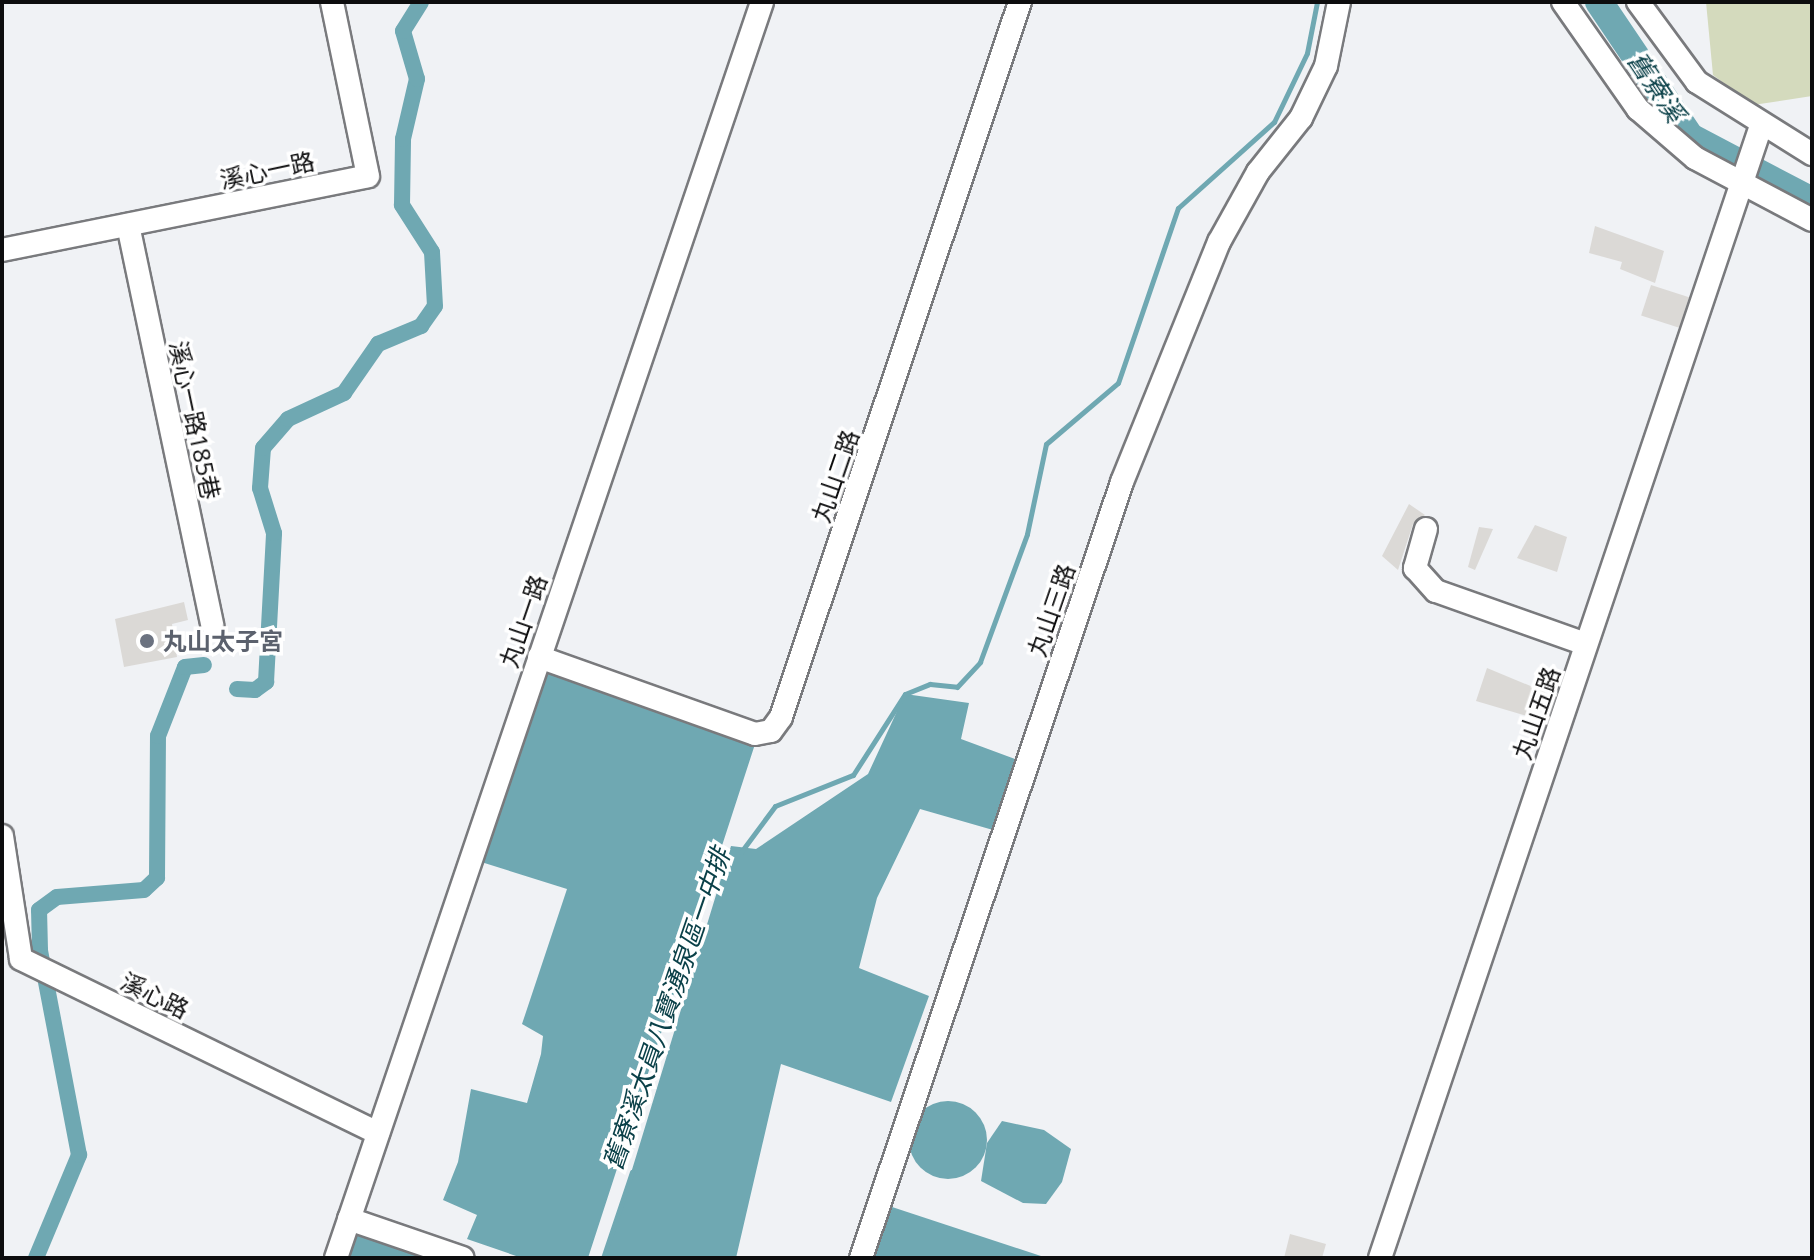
<!DOCTYPE html>
<meta charset="utf-8">
<style>
body{margin:0}
#map{position:relative;width:1814px;height:1260px;overflow:hidden;background:#f0f2f5;font-family:"Open Sans","Noto Sans TC",sans-serif}
div>[style]{position:absolute}
.green>*{inset:0;background:#d4dabd}
.water>*{inset:0;background:#6fa8b2}
.round{border-radius:50%}
.stream>*{height:5px;margin:-2.5px;padding:0 2.5px;transform-origin:2.5px;border-radius:2.5px;background:#6fa8b2}
.canal>*{height:16px;margin:-8px;padding:0 8px;transform-origin:8px;border-radius:8px;background:#6fa8b2}
.river>*{height:28px;margin:-14px;padding:0 14px;transform-origin:14px;border-radius:14px;background:#6fa8b2}
.building>*{inset:0;background:#dbd9d6;transform-origin:0 0}
.roads{filter:drop-shadow(2px 0 #797a7d) drop-shadow(-2px 0 #797a7d) drop-shadow(0 2px #797a7d) drop-shadow(0 -2px #797a7d)}
.minor>*{height:22px;margin:-11px;padding:0 11px;transform-origin:11px;border-radius:11px;background:#fff}
.dots>*{width:22px;height:22px;translate:-50% -50%;box-sizing:border-box;border:4px solid #fff;border-radius:50%}
span{translate:-50% -50%;white-space:nowrap;text-align:center;line-height:1.15;-webkit-text-stroke:7px #fff;paint-order:stroke}
.street-label{font-size:24px;color:#0d0d0e}
.worship-label{font-size:24px;color:#5b616d;font-weight:700}
.left{translate:0 -50%;text-align:left}
.water-label{font-size:26px;color:#0a4048;font-style:italic}
.frame{position:absolute;inset:0;border:4px solid #0d0d0e;pointer-events:none}
</style>
<div id="map">
<div class="green">
<i style="clip-path:polygon(1706px 2px,1812px 2px,1812px 96px,1753px 105px,1713px 75px)"></i>
</div>
<div class="water">
<i style="clip-path:polygon(543px 667px,757px 738px,588px 1258px,522px 1258px,467px 1239px,477px 1215px,443px 1200px,458px 1162px,471px 1089px,527px 1103px,541px 1054px,543px 1036px,522px 1024px,567px 889px,478px 861px)"></i>
<i style="clip-path:polygon(905px 694px,969px 703px,961px 739px,1015px 759px,993px 830px,920px 809px,877px 898px,859px 968px,929px 996px,891px 1102px,781px 1064px,736px 1258px,605px 1258px,731px 846px,756px 849px,868px 774px)"></i>
<i class="round" style="left:909px;top:1101px;width:78px;height:78px"></i>
<i style="clip-path:polygon(1002px 1121px,1044px 1130px,1071px 1149px,1062px 1182px,1046px 1204px,1023px 1203px,981px 1181px,987px 1143px)"></i>
<i style="clip-path:polygon(886px 1205px,1041px 1256px,1041px 1258px,870px 1258px)"></i>
<i style="clip-path:polygon(357px 1231px,437px 1258px,347px 1258px)"></i>
</div>
<div class="stream">
<i style="left:741px;top:852px;width:57px;rotate:-53.5deg"></i>
<i style="left:775px;top:806px;width:84px;rotate:-21.7deg"></i>
<i style="left:853px;top:775px;width:96px;rotate:-57.3deg"></i>
<i style="left:905px;top:694px;width:27px;rotate:-22deg"></i>
<i style="left:930px;top:684px;width:27px;rotate:6deg"></i>
<i style="left:957px;top:687px;width:34px;rotate:-47deg"></i>
<i style="left:980px;top:662px;width:136px;rotate:-69.8deg"></i>
<i style="left:1027px;top:534px;width:92px;rotate:-78.1deg"></i>
<i style="left:1046px;top:444px;width:94px;rotate:-40.3deg"></i>
<i style="left:1118px;top:383px;width:185px;rotate:-71.1deg"></i>
<i style="left:1178px;top:208px;width:129px;rotate:-41.9deg"></i>
<i style="left:1274px;top:122px;width:76px;rotate:-64.4deg"></i>
<i style="left:1307px;top:53px;width:52px;rotate:-78.9deg"></i>
<i style="left:603px;top:1258px;width:91px;rotate:-71.4deg"></i>
</div>
<div class="canal">
<i style="left:237px;top:689px;width:18px;rotate:3deg"></i>
<i style="left:255px;top:690px;width:14px;rotate:-36deg"></i>
<i style="left:266px;top:682px;width:149px;rotate:-86.9deg"></i>
<i style="left:274px;top:533px;width:47px;rotate:-107.3deg"></i>
<i style="left:260px;top:488px;width:40px;rotate:-85.7deg"></i>
<i style="left:263px;top:448px;width:38px;rotate:-49deg"></i>
<i style="left:288px;top:419px;width:62px;rotate:-24.9deg"></i>
<i style="left:344px;top:393px;width:60px;rotate:-55.2deg"></i>
<i style="left:378px;top:344px;width:47px;rotate:-22.7deg"></i>
<i style="left:421px;top:326px;width:24px;rotate:-55deg"></i>
<i style="left:435px;top:306px;width:54px;rotate:-93.2deg"></i>
<i style="left:432px;top:252px;width:56px;rotate:-122.6deg"></i>
<i style="left:402px;top:205px;width:66px;rotate:-89.1deg"></i>
<i style="left:403px;top:139px;width:62px;rotate:-76.9deg"></i>
<i style="left:417px;top:79px;width:50px;rotate:-106.3deg"></i>
<i style="left:403px;top:31px;width:34px;rotate:-58deg"></i>
<i style="left:36px;top:1258px;width:112px;rotate:-67.3deg"></i>
<i style="left:79px;top:1155px;width:209px;rotate:-100.8deg"></i>
<i style="left:40px;top:950px;width:40px;rotate:-91.4deg"></i>
<i style="left:39px;top:910px;width:22px;rotate:-36deg"></i>
<i style="left:57px;top:897px;width:87px;rotate:-4.6deg"></i>
<i style="left:144px;top:890px;width:18px;rotate:-43deg"></i>
<i style="left:157px;top:878px;width:142px;rotate:-89.6deg"></i>
<i style="left:158px;top:736px;width:74px;rotate:-68.6deg"></i>
<i style="left:185px;top:667px;width:19px;rotate:-6deg"></i>
</div>
<div class="river">
<i style="left:1599px;top:2px;width:163px;rotate:56deg"></i>
<i style="left:1690px;top:137px;width:138px;rotate:27.7deg"></i>
</div>
<div class="building">
<i style="clip-path:polygon(1595px 226px,1664px 251px,1655px 283px,1620px 269px,1622px 262px,1589px 253px)"></i>
<i style="left:1651px;top:285px;width:40px;height:32px;rotate:18deg"></i>
<i style="clip-path:polygon(1409px 504px,1425px 515px,1413px 524px,1398px 570px,1382px 556px)"></i>
<i style="clip-path:polygon(1535px 525px,1567px 537px,1557px 572px,1517px 558px)"></i>
<i style="clip-path:polygon(1479px 527px,1493px 529px,1475px 570px,1468px 567px)"></i>
<i style="clip-path:polygon(184px 602px,188px 620px,172px 624px,177px 657px,124px 667px,115px 619px)"></i>
<i style="clip-path:polygon(1487px 668px,1545px 692px,1537px 719px,1476px 701px)"></i>
<i style="clip-path:polygon(1290px 1234px,1326px 1244px,1322px 1258px,1284px 1258px)"></i>
</div>
<div class="roads">
<div class="minor">
<i style="left:1563px;top:2px;width:131px;rotate:55deg"></i>
<i style="left:1638px;top:109px;width:75px;rotate:40.7deg"></i>
<i style="left:1695px;top:158px;width:132px;rotate:27.9deg"></i>
<i style="left:1638px;top:2px;width:99px;rotate:53.6deg"></i>
<i style="left:1697px;top:82px;width:136px;rotate:32.1deg"></i>
<i style="left:128px;top:225px;width:409px;rotate:78.1deg"></i>
<i style="left:2px;top:250px;width:373px;rotate:-11.4deg"></i>
<i style="left:368px;top:176px;width:178px;rotate:-101.7deg"></i>
<i style="left:1426px;top:529px;width:41px;rotate:105.8deg"></i>
<i style="left:1415px;top:568px;width:31px;rotate:48deg"></i>
<i style="left:1436px;top:591px;width:159px;rotate:19.5deg"></i>
<i style="left:539px;top:657px;width:229px;rotate:19.6deg"></i>
<i style="left:755px;top:734px;width:16px;rotate:-11deg"></i>
<i style="left:771px;top:731px;width:17px;rotate:-54deg"></i>
<i style="left:781px;top:717px;width:754px;rotate:-71.52deg"></i>
<i style="left:2px;top:836px;width:124px;rotate:81.2deg"></i>
<i style="left:21px;top:959px;width:397px;rotate:26deg"></i>
<i style="left:349px;top:1219px;width:120px;rotate:18.9deg"></i>
<i style="left:336px;top:1258px;width:1326px;rotate:-71.26deg"></i>
<i style="left:861px;top:1258px;width:819px;rotate:-71.41deg"></i>
<i style="left:1122px;top:482px;width:259px;rotate:-68deg"></i>
<i style="left:1219px;top:242px;width:80px;rotate:-60.9deg"></i>
<i style="left:1258px;top:172px;width:69px;rotate:-51.5deg"></i>
<i style="left:1301px;top:118px;width:58px;rotate:-64.3deg"></i>
<i style="left:1326px;top:66px;width:65px;rotate:-78.5deg"></i>
<i style="left:1380px;top:1258px;width:1194px;rotate:-71.4deg"></i>
</div>
</div>
<div class="dots">
<i style="left:147px;top:641px;background:#6b7280"></i>
</div>
<div class="street-label">
<span style="left:267px;top:170px;rotate:-12deg">溪心一路</span>
<span style="left:195px;top:420px;rotate:78deg">溪心一路185巷</span>
<span style="left:835px;top:476px;rotate:-71deg">丸山二路</span>
<span style="left:1051px;top:610px;rotate:-71deg">丸山三路</span>
<span style="left:523px;top:621px;rotate:-71deg">丸山一路</span>
<span style="left:1536px;top:713px;rotate:-71deg">丸山五路</span>
<span style="left:155px;top:995px;rotate:26deg">溪心路</span>
</div>
<div class="worship-label">
<span class="left" style="left:163px;top:641px">丸山太子宮</span>
</div>
<div class="water-label">
<span style="left:1656px;top:87px;rotate:56deg">舊寮溪</span>
<span style="left:667px;top:1009px;rotate:-71deg">舊寮溪太員八寶湧泉區一中排</span>
</div>
<div class="frame"></div>
</div>
